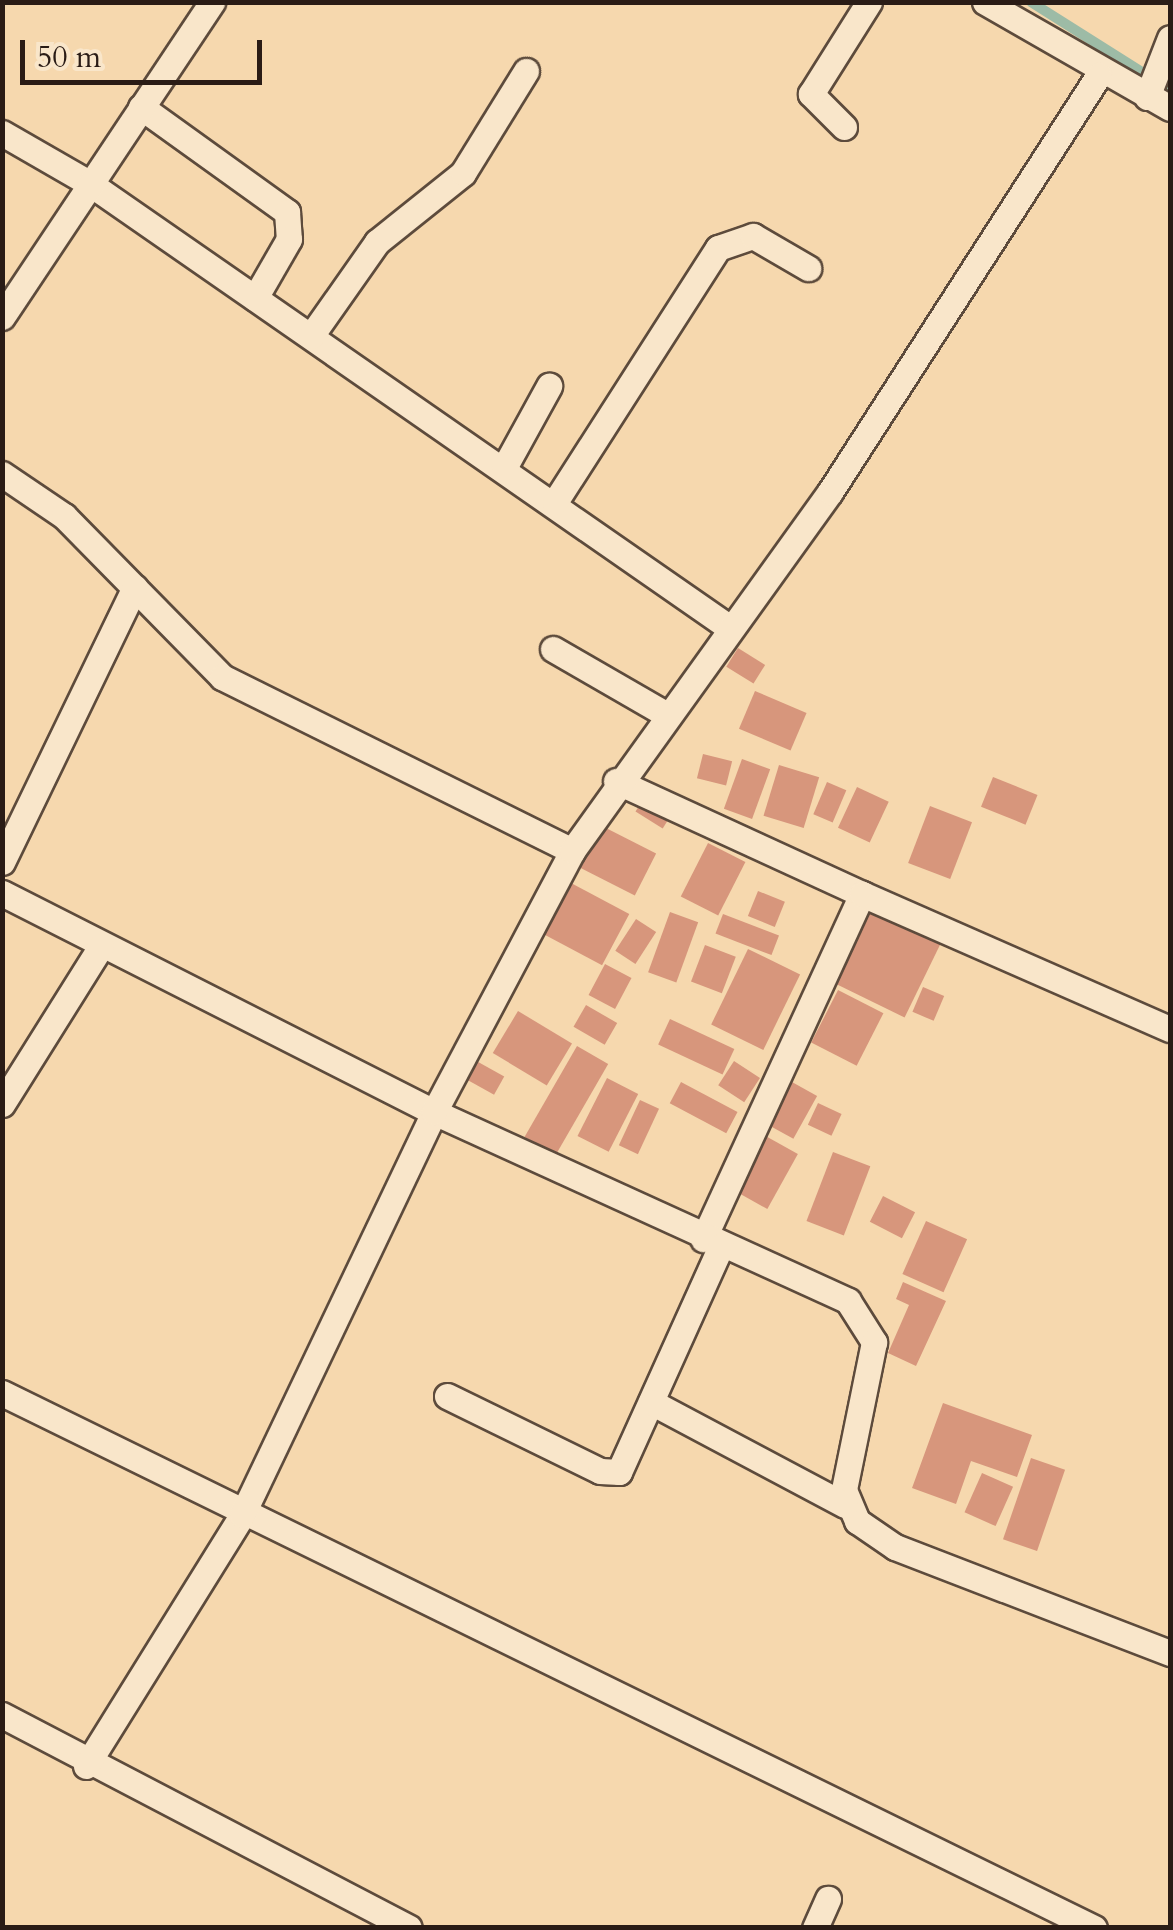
<!DOCTYPE html>
<style>
body{margin:0}
#map{position:relative;width:1173px;height:1930px;overflow:hidden;background:#f6d8ae;font-family:Cardo,serif}
div>[style]{position:absolute}
.stream>*{height:10px;margin:-5px;padding:0 5px;transform-origin:5px;border-radius:5px;background:#9dbba6}
.building>*{inset:0;background:#d7967c;transform-origin:0 0}
.roads{filter:drop-shadow(2px 0 #5d4b3c) drop-shadow(-2px 0 #5d4b3c) drop-shadow(0 2px #5d4b3c) drop-shadow(0 -2px #5d4b3c)}
.minor>*{height:25px;margin:-12.5px;padding:0 12.5px;transform-origin:12.5px;border-radius:12.5px;background:#f9e6ca}
span{translate:-50% -50%;white-space:nowrap;text-align:center;line-height:1.15;-webkit-text-stroke:9px #f9e6ca;paint-order:stroke}
.frame{position:absolute;inset:0;border:5px solid #2a1c16;pointer-events:none}
.scale{position:absolute;left:20px;top:40px;width:242px;height:45px;box-sizing:border-box;border:5px solid #2a1c16;border-top:0;padding-left:12px;font-size:30px;line-height:35px;white-space:nowrap;color:#2a1c16;-webkit-text-stroke:8px #f9e6ca;paint-order:stroke}
</style>
<div id="map">
<div class="stream">
<i style="left:1031px;top:2px;width:165px;rotate:32.3deg"></i>
</div>
<div class="building">
<i style="left:738px;top:648px;width:32px;height:22px;rotate:32deg"></i>
<i style="left:755px;top:691px;width:56px;height:41px;rotate:23deg"></i>
<i style="left:703px;top:754px;width:30px;height:25px;rotate:14deg"></i>
<i style="left:742px;top:759px;width:30px;height:53px;rotate:20deg"></i>
<i style="left:779px;top:765px;width:42px;height:53px;rotate:17deg"></i>
<i style="left:993px;top:777px;width:48px;height:32px;rotate:22deg"></i>
<i style="left:827px;top:782px;width:21px;height:35px;rotate:23deg"></i>
<i style="left:857px;top:787px;width:35px;height:45px;rotate:25deg"></i>
<i style="left:644px;top:798px;width:32px;height:16px;rotate:32deg"></i>
<i style="left:930px;top:806px;width:45px;height:61px;rotate:21deg"></i>
<i style="left:600px;top:825px;width:63px;height:47px;rotate:27deg"></i>
<i style="left:708px;top:843px;width:42px;height:60px;rotate:27deg"></i>
<i style="left:571px;top:883px;width:66px;height:58px;rotate:28deg"></i>
<i style="left:758px;top:891px;width:29px;height:27px;rotate:22deg"></i>
<i style="left:869px;top:901px;width:83px;height:89px;rotate:26deg"></i>
<i style="left:670px;top:912px;width:30px;height:64px;rotate:20deg"></i>
<i style="left:723px;top:914px;width:60px;height:21px;rotate:21deg"></i>
<i style="left:636px;top:919px;width:24px;height:38px;rotate:33deg"></i>
<i style="left:705px;top:945px;width:33px;height:39px;rotate:21deg"></i>
<i style="left:748px;top:949px;width:58px;height:84px;rotate:26deg"></i>
<i style="left:605px;top:964px;width:30px;height:35px;rotate:28deg"></i>
<i style="left:923px;top:987px;width:23px;height:27px;rotate:23deg"></i>
<i style="left:838px;top:990px;width:51px;height:59px;rotate:27deg"></i>
<i style="left:586px;top:1005px;width:36px;height:25px;rotate:30deg"></i>
<i style="left:518px;top:1011px;width:63px;height:49px;rotate:31deg"></i>
<i style="left:670px;top:1019px;width:71px;height:28px;rotate:25deg"></i>
<i style="left:577px;top:1046px;width:36px;height:105px;rotate:30deg"></i>
<i style="left:471px;top:1058px;width:38px;height:21px;rotate:29deg"></i>
<i style="left:734px;top:1061px;width:31px;height:29px;rotate:33deg"></i>
<i style="left:783px;top:1077px;width:39px;height:49px;rotate:29deg"></i>
<i style="left:607px;top:1078px;width:35px;height:65px;rotate:27deg"></i>
<i style="left:681px;top:1082px;width:64px;height:24px;rotate:28deg"></i>
<i style="left:640px;top:1100px;width:21px;height:50px;rotate:25deg"></i>
<i style="left:818px;top:1103px;width:26px;height:24px;rotate:25deg"></i>
<i style="left:762px;top:1134px;width:41px;height:63px;rotate:29deg"></i>
<i style="left:833px;top:1152px;width:40px;height:74px;rotate:21deg"></i>
<i style="left:883px;top:1196px;width:36px;height:29px;rotate:27deg"></i>
<i style="left:926px;top:1221px;width:45px;height:58px;rotate:24deg"></i>
<i style="clip-path:polygon(903px 1282px,946px 1301px,916px 1366px,888px 1353px,909px 1305px,896px 1299px)"></i>
<i style="clip-path:polygon(943px 1403px,1032px 1435px,1017px 1477px,971px 1461px,956px 1504px,912px 1488px)"></i>
<i style="left:1031px;top:1458px;width:36px;height:86px;rotate:19deg"></i>
<i style="left:982px;top:1473px;width:34px;height:43px;rotate:24deg"></i>
</div>
<div class="roads">
<div class="minor">
<i style="left:985px;top:2px;width:213px;rotate:29.8deg"></i>
<i style="left:1147px;top:97px;width:63px;rotate:-68.7deg"></i>
<i style="left:141px;top:107px;width:180px;rotate:35.7deg"></i>
<i style="left:287px;top:212px;width:27px;rotate:86deg"></i>
<i style="left:289px;top:239px;width:68px;rotate:120deg"></i>
<i style="left:844px;top:127px;width:47px;rotate:-135deg"></i>
<i style="left:811px;top:94px;width:109px;rotate:-57.8deg"></i>
<i style="left:2px;top:133px;width:100px;rotate:29.9deg"></i>
<i style="left:89px;top:183px;width:777px;rotate:34.77deg"></i>
<i style="left:2px;top:317px;width:379px;rotate:-56.3deg"></i>
<i style="left:311px;top:336px;width:115px;rotate:-54.9deg"></i>
<i style="left:377px;top:242px;width:110px;rotate:-38.7deg"></i>
<i style="left:463px;top:173px;width:120px;rotate:-58.3deg"></i>
<i style="left:504px;top:468px;width:94px;rotate:-61.2deg"></i>
<i style="left:2px;top:474px;width:75px;rotate:34.1deg"></i>
<i style="left:64px;top:516px;width:226px;rotate:45.5deg"></i>
<i style="left:222px;top:677px;width:391px;rotate:26.4deg"></i>
<i style="left:555px;top:502px;width:302px;rotate:-57.3deg"></i>
<i style="left:718px;top:248px;width:37px;rotate:-19deg"></i>
<i style="left:753px;top:236px;width:64px;rotate:30.2deg"></i>
<i style="left:553px;top:649px;width:128px;rotate:30deg"></i>
<i style="left:616px;top:781px;width:271px;rotate:24.7deg"></i>
<i style="left:862px;top:894px;width:380px;rotate:114.7deg"></i>
<i style="left:2px;top:862px;width:305px;rotate:-64.2deg"></i>
<i style="left:2px;top:893px;width:484px;rotate:26.9deg"></i>
<i style="left:434px;top:1112px;width:455px;rotate:24.5deg"></i>
<i style="left:848px;top:1301px;width:49px;rotate:57.6deg"></i>
<i style="left:874px;top:1342px;width:151px;rotate:101.5deg"></i>
<i style="left:844px;top:1490px;width:34px;rotate:67deg"></i>
<i style="left:857px;top:1521px;width:46px;rotate:34.4deg"></i>
<i style="left:895px;top:1547px;width:295px;rotate:21.1deg"></i>
<i style="left:862px;top:894px;width:336px;rotate:23.7deg"></i>
<i style="left:2px;top:1104px;width:186px;rotate:-57.9deg"></i>
<i style="left:2px;top:1393px;width:1216px;rotate:26.1deg"></i>
<i style="left:447px;top:1396px;width:170px;rotate:26.1deg"></i>
<i style="left:600px;top:1471px;width:19px;rotate:3deg"></i>
<i style="left:619px;top:1472px;width:248px;rotate:-65.7deg"></i>
<i style="left:651px;top:1402px;width:220px;rotate:28deg"></i>
<i style="left:2px;top:1715px;width:459px;rotate:27.6deg"></i>
<i style="left:86px;top:1766px;width:296px;rotate:-58.1deg"></i>
<i style="left:242px;top:1515px;width:446px;rotate:-64.5deg"></i>
<i style="left:434px;top:1112px;width:295px;rotate:-62.1deg"></i>
<i style="left:572px;top:851px;width:442px;rotate:-54.3deg"></i>
<i style="left:830px;top:492px;width:496px;rotate:-57.2deg"></i>
<i style="left:815px;top:1928px;width:32px;rotate:-66deg"></i>
</div>
</div>
<div class="frame"></div>
<div class="scale">50 m</div>
</div>
